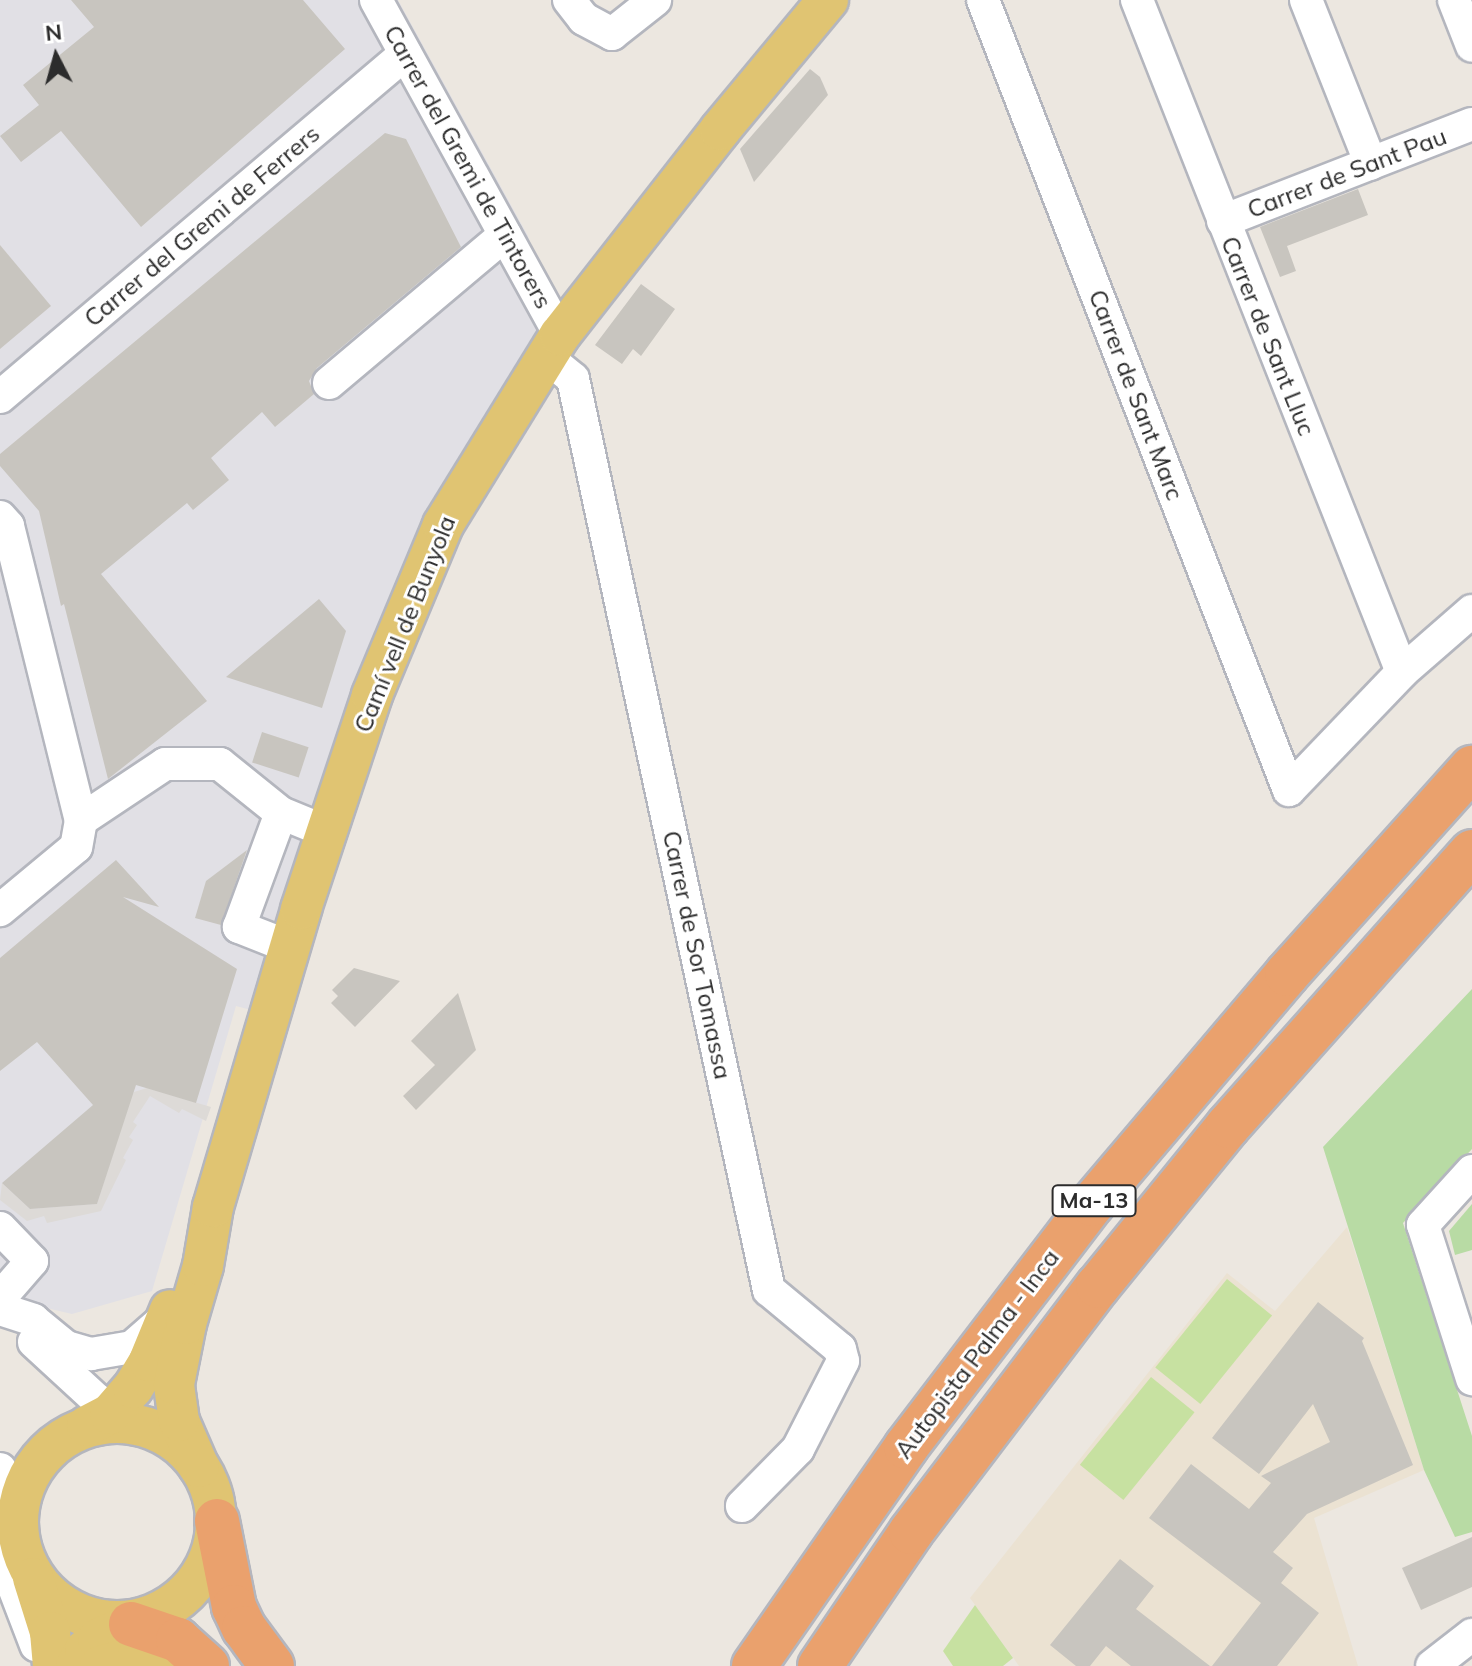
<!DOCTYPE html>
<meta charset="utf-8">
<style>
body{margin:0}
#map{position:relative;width:1472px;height:1666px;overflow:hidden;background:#ece7e0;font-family:Mulish,sans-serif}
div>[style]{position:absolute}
.industrial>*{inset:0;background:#e1e0e5}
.education>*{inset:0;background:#ebe2d2}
.green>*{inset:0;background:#b8dba4}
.pitch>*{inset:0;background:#c7e1a1;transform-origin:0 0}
.plaza>*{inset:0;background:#dddad7}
.building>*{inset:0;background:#c8c5bf;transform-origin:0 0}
.roads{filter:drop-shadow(2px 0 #b4b6be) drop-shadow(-2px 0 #b4b6be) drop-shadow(0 2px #b4b6be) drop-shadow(0 -2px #b4b6be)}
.minor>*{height:32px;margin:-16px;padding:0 16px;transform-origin:16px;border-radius:16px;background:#fff}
.major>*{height:40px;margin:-20px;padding:0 20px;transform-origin:20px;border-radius:20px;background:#e0c472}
.major>.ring{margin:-20px;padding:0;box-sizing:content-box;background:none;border:40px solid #e0c472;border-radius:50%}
.highway>*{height:44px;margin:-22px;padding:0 22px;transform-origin:22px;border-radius:22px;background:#eaa16d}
span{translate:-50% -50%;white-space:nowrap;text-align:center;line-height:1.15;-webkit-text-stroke:6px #fff;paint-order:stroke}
.shield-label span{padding:2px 6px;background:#fff;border:2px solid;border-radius:6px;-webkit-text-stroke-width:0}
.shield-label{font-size:22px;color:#2c2c2c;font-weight:700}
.street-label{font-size:24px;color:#2c2c2c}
.north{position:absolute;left:16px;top:16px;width:80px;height:80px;-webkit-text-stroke:6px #fff;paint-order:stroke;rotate:354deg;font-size:22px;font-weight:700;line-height:32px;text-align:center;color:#2c2c2c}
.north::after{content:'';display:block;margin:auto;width:28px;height:36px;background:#2c2c2c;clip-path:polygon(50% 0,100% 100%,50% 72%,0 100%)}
</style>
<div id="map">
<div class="industrial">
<i style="clip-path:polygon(0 0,398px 0,528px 236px,545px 338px,443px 525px,270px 1015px,236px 1006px,152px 1291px,72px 1314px,0 1297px)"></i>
</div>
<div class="education">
<i style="clip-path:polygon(1347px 1227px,1424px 1470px,1314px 1518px,1358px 1666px,1019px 1666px,970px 1598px,1227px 1273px,1275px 1311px)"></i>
</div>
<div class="green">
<i style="clip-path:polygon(1472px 989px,1472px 1149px,1403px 1223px,1472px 1436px,1472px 1532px,1455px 1537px,1424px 1470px,1323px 1147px)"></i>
<i style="clip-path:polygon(1472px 1204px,1472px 1250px,1455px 1255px,1449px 1231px)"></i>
</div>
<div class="pitch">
<i style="left:1227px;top:1279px;width:58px;height:114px;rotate:39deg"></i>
<i style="left:1151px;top:1377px;width:56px;height:113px;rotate:39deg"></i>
<i style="clip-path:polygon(975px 1605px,1013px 1658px,1003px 1666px,953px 1666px,943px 1651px)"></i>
</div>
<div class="plaza">
<i style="clip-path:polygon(147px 1088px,211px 1107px,206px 1121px,182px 1109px,179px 1113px,150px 1096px,133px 1122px,137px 1125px,129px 1137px,133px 1140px,123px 1158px,126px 1160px,101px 1211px,47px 1223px,44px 1216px,27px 1221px,0 1200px,2px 1183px,30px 1209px,97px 1204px,130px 1099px,134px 1092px)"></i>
</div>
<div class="building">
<i style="clip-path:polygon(71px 0,303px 0,345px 49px,141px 227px,61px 131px,21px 162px,0 136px,39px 105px,23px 85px,94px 27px)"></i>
<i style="clip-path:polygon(810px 69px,820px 77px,828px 95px,754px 182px,740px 149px)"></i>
<i style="clip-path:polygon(385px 133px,406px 139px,461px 247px,317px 368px,309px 381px,314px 394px,275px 427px,262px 412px,211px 458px,229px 480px,193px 510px,187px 503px,101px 574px,207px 701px,108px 779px,64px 604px,61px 606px,39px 511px,0 466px,0 454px)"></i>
<i style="clip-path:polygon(1358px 189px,1368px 215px,1287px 246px,1296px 271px,1280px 277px,1260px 227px)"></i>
<i style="clip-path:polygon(0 245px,51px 306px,0 349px)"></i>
<i style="clip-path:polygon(641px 284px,675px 309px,641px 356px,633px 349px,622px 364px,595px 345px)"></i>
<i style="clip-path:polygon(319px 599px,346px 631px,322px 708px,226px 677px)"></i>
<i style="left:262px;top:732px;width:49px;height:32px;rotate:18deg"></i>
<i style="clip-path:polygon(247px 850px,221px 925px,195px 918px,206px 881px)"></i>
<i style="clip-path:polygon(116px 860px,159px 907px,123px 897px,237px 969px,196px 1103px,136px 1085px,97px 1204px,30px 1209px,2px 1183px,93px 1105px,37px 1042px,0 1071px,0 958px)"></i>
<i style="clip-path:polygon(354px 968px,400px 981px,355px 1027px,331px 1003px,338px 996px,332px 990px)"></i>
<i style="clip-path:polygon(458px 993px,476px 1050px,416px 1110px,403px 1096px,435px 1065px,411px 1041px)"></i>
<i style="clip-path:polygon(1318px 1302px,1364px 1338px,1362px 1341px,1413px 1465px,1307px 1514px,1273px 1552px,1293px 1568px,1281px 1583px,1319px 1613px,1277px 1666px,1212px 1666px,1261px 1603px,1149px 1518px,1191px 1464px,1249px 1509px,1271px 1483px,1261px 1476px,1330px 1442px,1313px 1404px,1259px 1474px,1212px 1438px)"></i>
<i style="clip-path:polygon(1472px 1537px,1472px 1587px,1421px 1610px,1402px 1568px)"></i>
<i style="clip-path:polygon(1120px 1559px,1154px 1586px,1136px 1609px,1210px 1666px,1131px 1666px,1106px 1646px,1090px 1666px,1076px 1666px,1050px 1645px)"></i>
</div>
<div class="roads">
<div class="minor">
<i style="left:376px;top:0;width:382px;rotate:61.2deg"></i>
<i style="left:569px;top:0;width:24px;rotate:52deg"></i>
<i style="left:584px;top:19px;width:32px;rotate:28deg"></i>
<i style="left:612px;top:34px;width:55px;rotate:-38.3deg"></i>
<i style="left:983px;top:0;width:847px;rotate:68.83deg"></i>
<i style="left:1289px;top:790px;width:163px;rotate:-46.2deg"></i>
<i style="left:1402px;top:672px;width:93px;rotate:-41.1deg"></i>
<i style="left:1137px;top:0;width:722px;rotate:68.48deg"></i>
<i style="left:1306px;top:0;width:176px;rotate:68.4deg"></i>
<i style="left:1454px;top:0;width:49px;rotate:68.6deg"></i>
<i style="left:1223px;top:221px;width:267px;rotate:-21.3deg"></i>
<i style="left:545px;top:356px;width:36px;rotate:39deg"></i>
<i style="left:573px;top:379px;width:932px;rotate:77.86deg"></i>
<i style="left:769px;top:1290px;width:92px;rotate:39.7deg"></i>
<i style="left:840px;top:1349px;width:12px;rotate:76deg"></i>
<i style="left:843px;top:1361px;width:99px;rotate:117.1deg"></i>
<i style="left:798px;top:1449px;width:80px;rotate:134.5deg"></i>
<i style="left:329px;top:383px;width:230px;rotate:-40.1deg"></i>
<i style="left:0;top:397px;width:531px;rotate:-40.26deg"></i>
<i style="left:0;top:517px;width:12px;rotate:48deg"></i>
<i style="left:8px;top:526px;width:303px;rotate:76.1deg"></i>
<i style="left:81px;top:820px;width:27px;rotate:100deg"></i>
<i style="left:76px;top:847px;width:99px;rotate:140.3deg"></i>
<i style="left:81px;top:820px;width:101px;rotate:-33.7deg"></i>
<i style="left:165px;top:764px;width:55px"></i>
<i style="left:220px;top:764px;width:78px;rotate:38.8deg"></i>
<i style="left:290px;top:947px;width:55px;rotate:-158.6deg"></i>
<i style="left:239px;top:927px;width:121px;rotate:-69.8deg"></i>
<i style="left:281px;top:813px;width:50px;rotate:22.4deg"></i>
<i style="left:1472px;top:1171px;width:73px;rotate:132.2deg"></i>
<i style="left:1423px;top:1225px;width:162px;rotate:72.3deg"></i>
<i style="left:0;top:1228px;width:46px;rotate:45.9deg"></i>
<i style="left:32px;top:1261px;width:49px;rotate:130.9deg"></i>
<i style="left:0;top:1309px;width:35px;rotate:18deg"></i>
<i style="left:33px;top:1320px;width:43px;rotate:39.3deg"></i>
<i style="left:66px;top:1347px;width:26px;rotate:16deg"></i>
<i style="left:91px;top:1354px;width:42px;rotate:-9.7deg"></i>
<i style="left:132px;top:1347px;width:43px;rotate:-41.2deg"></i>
<i style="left:34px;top:1342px;width:86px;rotate:42.6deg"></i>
<i style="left:97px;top:1400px;width:51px;rotate:29.6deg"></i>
<i style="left:0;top:1469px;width:51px;rotate:70.5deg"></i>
<i style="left:0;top:1551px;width:101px;rotate:69deg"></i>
<i style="left:1432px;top:1666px;width:51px;rotate:-37.8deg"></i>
</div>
<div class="major">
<i class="ring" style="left:18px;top:1423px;width:158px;height:158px"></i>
<i style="left:87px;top:1426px;width:26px;rotate:-28deg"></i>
<i style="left:110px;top:1414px;width:35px;rotate:-49deg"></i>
<i style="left:133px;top:1388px;width:31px;rotate:-59deg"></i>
<i style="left:149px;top:1361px;width:55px;rotate:-67.6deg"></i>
<i style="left:199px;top:1467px;width:50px;rotate:-113.5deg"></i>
<i style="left:179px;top:1421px;width:37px;rotate:-98deg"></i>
<i style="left:174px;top:1384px;width:61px;rotate:-78.7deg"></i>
<i style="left:186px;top:1324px;width:60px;rotate:-73.7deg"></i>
<i style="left:203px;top:1266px;width:60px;rotate:-80.4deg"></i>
<i style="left:213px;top:1207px;width:311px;rotate:-73.5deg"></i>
<i style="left:301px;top:909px;width:225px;rotate:-71.6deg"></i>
<i style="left:372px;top:695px;width:184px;rotate:-67.3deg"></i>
<i style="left:443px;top:525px;width:223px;rotate:-58.4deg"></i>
<i style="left:560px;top:335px;width:260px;rotate:-52deg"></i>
<i style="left:720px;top:130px;width:169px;rotate:-50.3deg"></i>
<i style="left:33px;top:1578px;width:57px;rotate:72.5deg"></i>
<i style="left:50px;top:1632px;width:34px;rotate:85deg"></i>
<i style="left:76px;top:1666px;width:18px;rotate:-61deg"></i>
<i style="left:85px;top:1650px;width:17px;rotate:-40deg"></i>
<i style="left:98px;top:1639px;width:45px;rotate:-24.9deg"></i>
<i style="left:100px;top:1666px;width:39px;rotate:-15deg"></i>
<i style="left:138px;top:1656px;width:34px;rotate:17deg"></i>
</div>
<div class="highway">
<i style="left:217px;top:1521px;width:88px;rotate:78.8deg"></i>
<i style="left:234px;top:1607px;width:23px;rotate:65deg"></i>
<i style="left:244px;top:1628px;width:47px;rotate:53.6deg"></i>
<i style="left:131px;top:1624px;width:50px;rotate:18.8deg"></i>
<i style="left:178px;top:1640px;width:39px;rotate:42deg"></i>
<i style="left:754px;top:1666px;width:267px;rotate:-55.2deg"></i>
<i style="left:906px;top:1447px;width:306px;rotate:-52.6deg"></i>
<i style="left:1092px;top:1204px;width:302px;rotate:-49.7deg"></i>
<i style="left:1287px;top:974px;width:277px;rotate:-48.1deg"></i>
<i style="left:820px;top:1666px;width:162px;rotate:-55.8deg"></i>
<i style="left:911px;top:1532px;width:309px;rotate:-52.8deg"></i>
<i style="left:1098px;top:1286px;width:206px;rotate:-50.9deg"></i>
<i style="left:1228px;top:1126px;width:367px;rotate:-48.3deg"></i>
</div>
</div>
<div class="shield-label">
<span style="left:1094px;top:1201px">Ma-13</span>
</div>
<div class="street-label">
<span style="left:468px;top:167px;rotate:61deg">Carrer del Gremi de Tintorers</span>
<span style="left:1347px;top:173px;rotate:-21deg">Carrer de Sant Pau</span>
<span style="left:202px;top:226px;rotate:-40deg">Carrer del Gremi de Ferrers</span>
<span style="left:1268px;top:336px;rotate:68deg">Carrer de Sant Lluc</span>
<span style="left:1136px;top:395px;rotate:69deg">Carrer de Sant Marc</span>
<span style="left:405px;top:624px;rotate:-68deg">Camí vell de Bunyola</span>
<span style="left:697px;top:955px;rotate:78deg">Carrer de Sor Tomassa</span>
<span style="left:977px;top:1354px;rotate:-53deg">Autopista Palma - Inca</span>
</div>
<div class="north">N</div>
</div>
